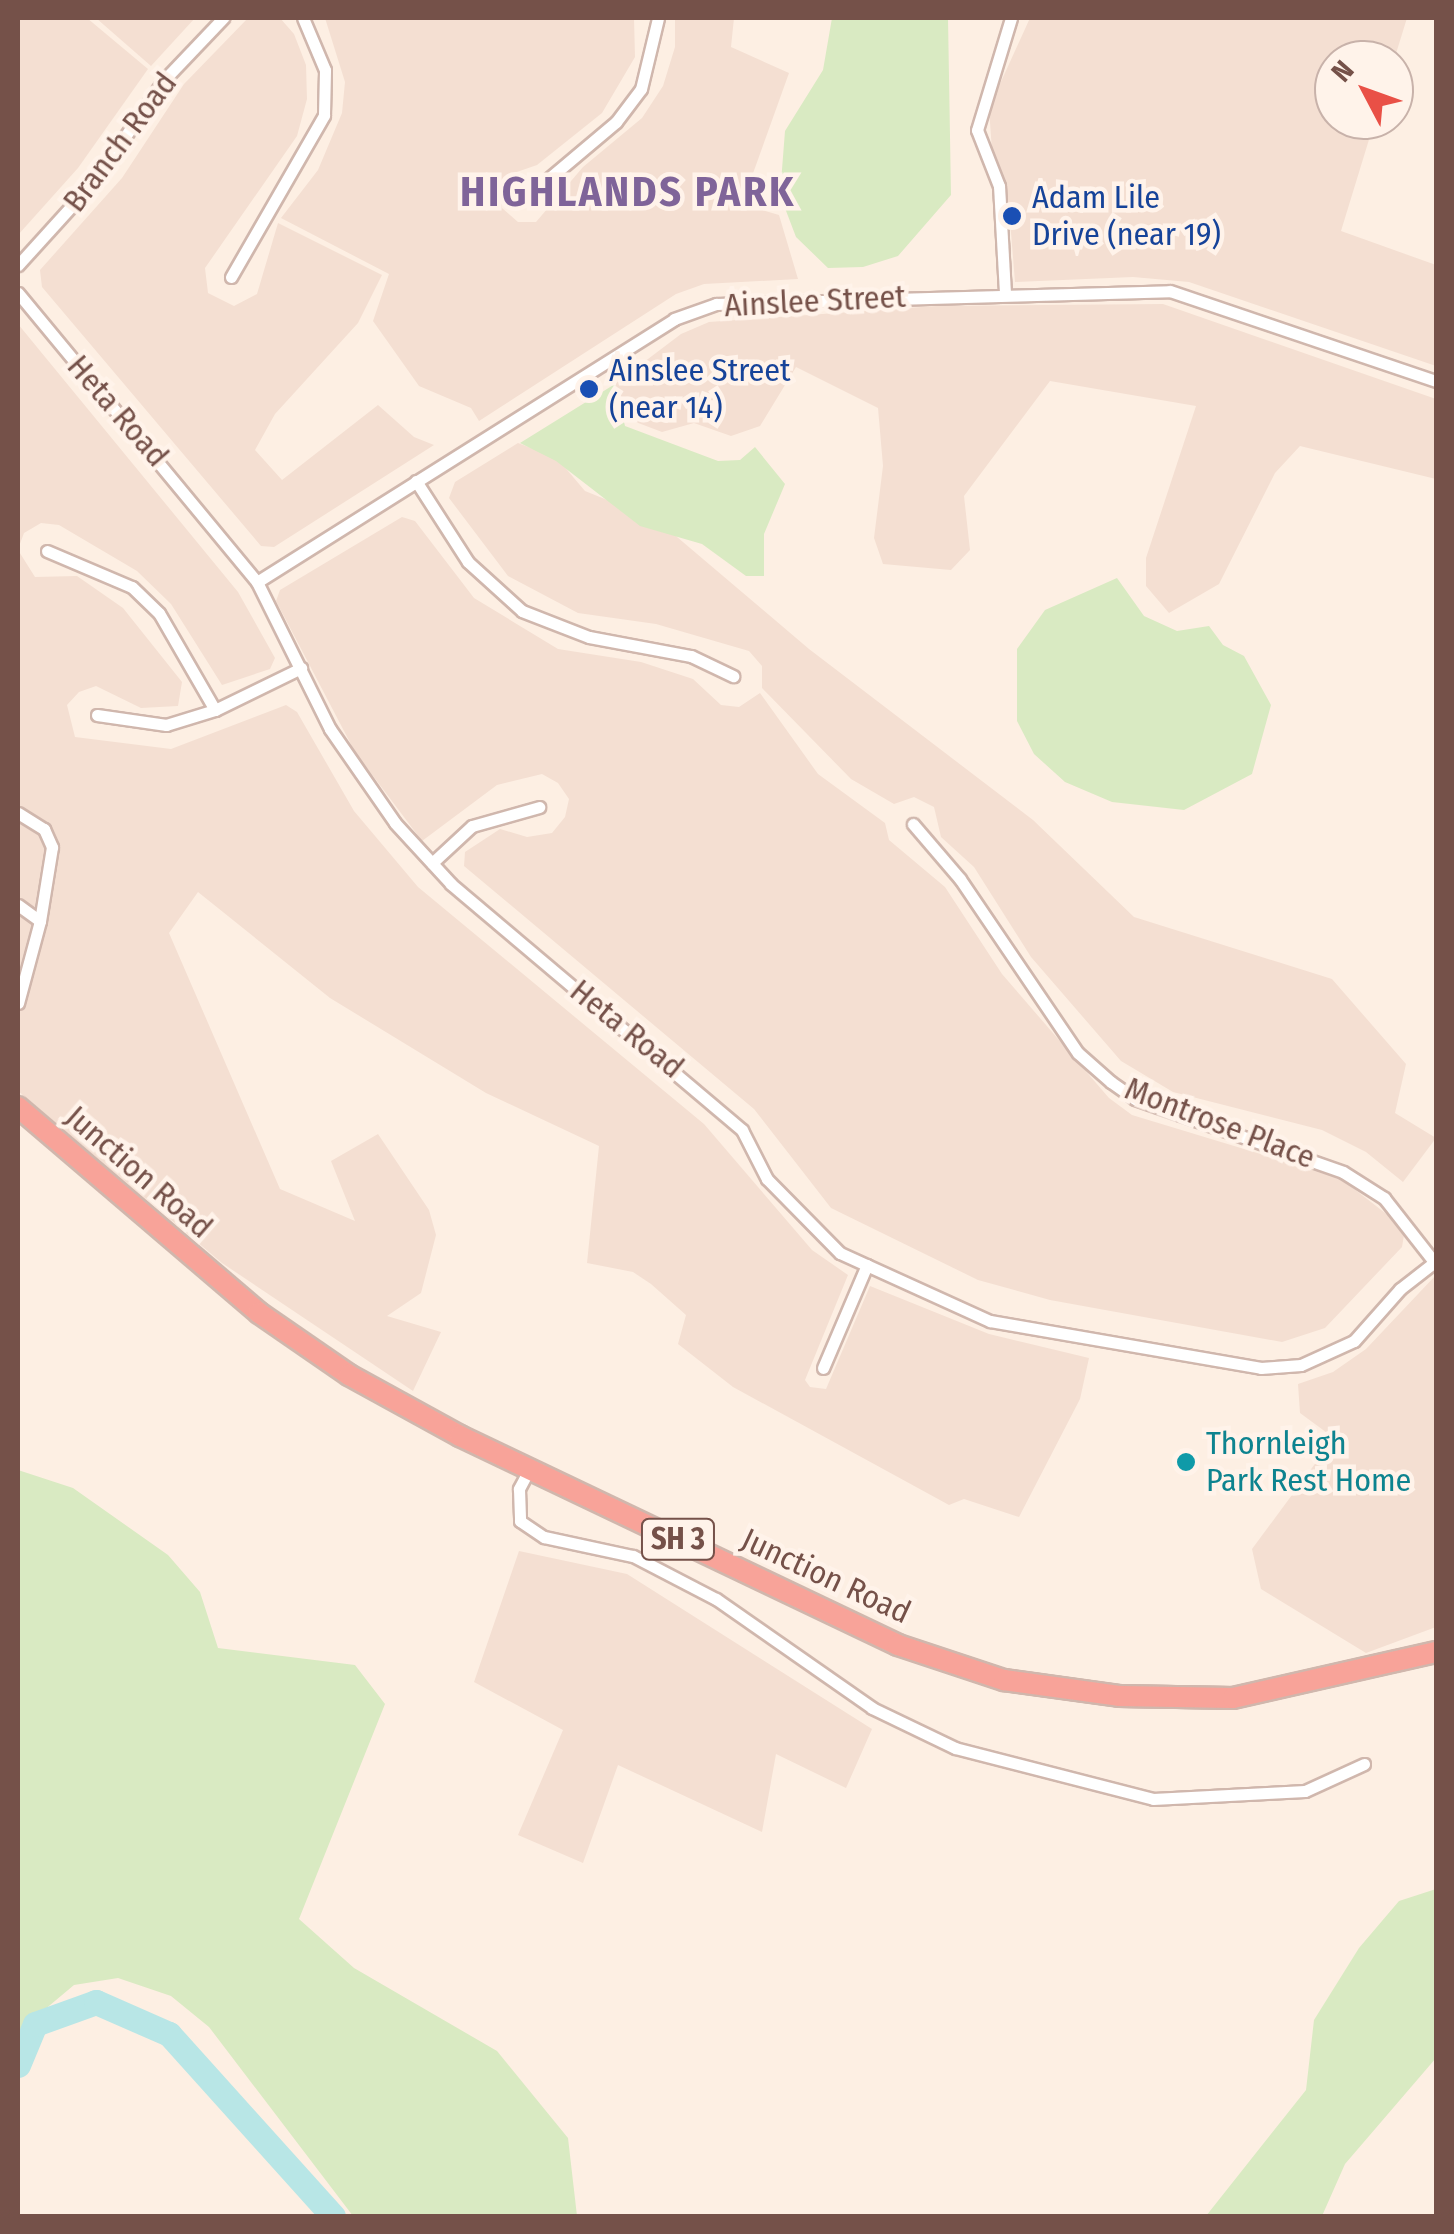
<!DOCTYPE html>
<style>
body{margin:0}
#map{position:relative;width:1454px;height:2234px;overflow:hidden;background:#fdefe3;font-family:"Fira Sans Condensed",sans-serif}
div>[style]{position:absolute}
.residential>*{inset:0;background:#f4dfd2}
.green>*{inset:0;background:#d9eac2}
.river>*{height:25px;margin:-12.5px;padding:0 12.5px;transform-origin:12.5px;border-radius:12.5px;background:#b8e6e6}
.roads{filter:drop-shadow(2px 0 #d0b7ad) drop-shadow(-2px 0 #d0b7ad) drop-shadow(0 2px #d0b7ad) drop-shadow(0 -2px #d0b7ad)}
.street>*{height:11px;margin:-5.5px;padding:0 5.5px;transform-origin:5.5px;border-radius:5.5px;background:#fff}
.highway>*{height:20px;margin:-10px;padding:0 10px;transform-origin:10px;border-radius:10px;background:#f8a399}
.dots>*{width:28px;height:28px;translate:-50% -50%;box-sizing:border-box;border:5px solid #fff3ea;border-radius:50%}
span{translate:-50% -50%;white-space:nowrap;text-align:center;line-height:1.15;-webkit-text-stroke:9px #fff3ea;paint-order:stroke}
.shield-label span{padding:2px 8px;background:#fff3ea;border:2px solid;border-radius:8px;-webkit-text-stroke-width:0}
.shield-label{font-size:30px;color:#755149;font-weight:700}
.street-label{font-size:32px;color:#755149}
.transit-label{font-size:32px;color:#164399}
.left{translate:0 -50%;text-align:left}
.culture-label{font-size:32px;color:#0d838f}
.district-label{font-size:42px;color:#7f6499;font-weight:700;letter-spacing:2.5px}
.frame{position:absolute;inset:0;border:20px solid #755149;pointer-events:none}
.north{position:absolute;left:1314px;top:40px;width:100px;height:100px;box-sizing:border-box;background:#fff3ea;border:2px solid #c8b2aa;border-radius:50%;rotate:311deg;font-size:28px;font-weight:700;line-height:40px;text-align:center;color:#755149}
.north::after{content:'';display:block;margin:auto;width:35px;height:45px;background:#e95046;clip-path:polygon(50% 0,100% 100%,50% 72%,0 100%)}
</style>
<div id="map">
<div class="residential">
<i style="clip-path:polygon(18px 18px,87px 18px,148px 69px,78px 168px,18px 235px)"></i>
<i style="clip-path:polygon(96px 18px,195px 18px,151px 66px)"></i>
<i style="clip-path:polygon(248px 18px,280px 18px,294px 34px,306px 65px,307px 99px,297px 136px,205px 268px,208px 293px,234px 306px,257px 294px,278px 223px,382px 275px,358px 323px,275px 414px,255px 450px,282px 480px,378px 405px,414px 437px,434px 445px,274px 547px,261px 546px,42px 287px,40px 270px,122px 178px,184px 84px)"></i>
<i style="clip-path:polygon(325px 18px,634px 18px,635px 57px,602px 113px,537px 165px,511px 174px,501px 192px,502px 208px,518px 222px,536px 222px,583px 167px,642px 118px,663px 86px,675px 47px,675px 18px,734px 18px,731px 47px,789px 73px,742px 204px,779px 215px,798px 279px,704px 284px,676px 294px,479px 421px,471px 408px,419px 386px,373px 321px,389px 274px,281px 218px,318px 170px,342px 113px,345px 82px)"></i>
<i style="clip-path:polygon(1030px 18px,1407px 18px,1394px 60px,1334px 60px,1334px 120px,1375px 120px,1341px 231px,1436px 265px,1436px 366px,1189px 282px,1133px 277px,1015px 282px,1009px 208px,992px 151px,989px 108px)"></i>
<i style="clip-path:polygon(1163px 304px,1436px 399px,1436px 479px,1300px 446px,1275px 473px,1219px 584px,1169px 613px,1146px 586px,1146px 558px,1196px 406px,1050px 381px,964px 496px,970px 550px,951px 570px,883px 564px,874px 538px,883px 466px,878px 408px,796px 367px,760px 426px,731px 436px,694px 423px,662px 432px,633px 421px,615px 384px,681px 334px,709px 322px,936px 306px)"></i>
<i style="clip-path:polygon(18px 324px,238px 592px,275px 658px,270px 669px,222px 685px,171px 604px,137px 571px,59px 525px,41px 523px,24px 533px,18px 549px)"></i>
<i style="clip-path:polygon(518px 443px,557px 458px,585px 491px,657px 520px,809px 649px,1033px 820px,1134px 917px,1332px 979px,1406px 1064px,1395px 1113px,1436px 1138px,1403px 1182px,1366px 1152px,1322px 1130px,1173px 1092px,1121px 1061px,1031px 957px,974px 867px,941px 837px,934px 807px,914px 797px,894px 804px,851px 779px,762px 688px,762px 666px,749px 651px,656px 624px,578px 613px,508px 576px,449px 498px,455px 482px)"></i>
<i style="clip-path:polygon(402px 517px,415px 521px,474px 598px,558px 649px,641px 662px,693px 679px,721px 705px,739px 707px,760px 693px,818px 774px,885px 823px,889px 840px,945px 887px,1002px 974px,1109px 1098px,1132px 1115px,1340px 1178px,1389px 1216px,1404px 1235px,1402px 1247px,1325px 1328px,1282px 1342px,1050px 1300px,978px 1280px,831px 1208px,754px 1109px,464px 866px,465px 852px,500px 829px,527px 837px,552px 833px,565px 817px,569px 799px,558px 783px,542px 774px,497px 785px,422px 841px,355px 752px,276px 601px,280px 590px)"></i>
<i style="clip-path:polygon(18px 550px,35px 577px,77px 576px,123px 608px,182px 682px,178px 706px,141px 708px,96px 686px,79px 692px,67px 705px,75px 737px,171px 749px,286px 705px,297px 712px,354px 811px,418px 887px,704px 1124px,812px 1250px,848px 1275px,805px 1380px,810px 1387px,826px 1389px,870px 1286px,989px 1334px,1089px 1358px,1080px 1399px,1019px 1517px,964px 1499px,949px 1505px,733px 1387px,678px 1344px,686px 1315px,651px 1284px,633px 1272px,587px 1263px,599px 1146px,486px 1093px,330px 998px,198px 892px,169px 933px,280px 1189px,355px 1221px,331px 1161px,378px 1134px,429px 1210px,436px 1235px,421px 1293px,387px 1316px,441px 1332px,413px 1391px,222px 1263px,18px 1091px)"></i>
<i style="clip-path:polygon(1436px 1275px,1436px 1627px,1366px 1653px,1261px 1589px,1252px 1549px,1334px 1438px,1300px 1413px,1298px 1384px,1333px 1372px,1366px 1349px)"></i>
<i style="clip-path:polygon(519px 1551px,627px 1574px,872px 1729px,846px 1788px,776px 1754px,762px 1832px,618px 1765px,583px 1863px,518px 1835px,563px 1730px,474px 1682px)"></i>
</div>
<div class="green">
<i style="clip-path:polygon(832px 18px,948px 18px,951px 195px,898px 256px,863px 267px,828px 268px,796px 237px,780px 195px,785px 131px,823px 70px)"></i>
<i style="clip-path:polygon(615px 384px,625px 426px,718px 461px,740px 460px,755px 447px,785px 484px,764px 534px,764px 576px,746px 576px,702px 544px,640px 526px,556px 461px,520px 443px)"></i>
<i style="clip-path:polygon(1117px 578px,1144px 616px,1177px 631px,1209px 626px,1223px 645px,1244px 656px,1271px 705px,1252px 774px,1184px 810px,1112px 802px,1065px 782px,1034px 754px,1017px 721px,1017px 649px,1045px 610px)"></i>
<i style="clip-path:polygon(18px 1470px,73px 1488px,168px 1555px,200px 1592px,218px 1648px,355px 1665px,385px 1704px,299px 1919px,354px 1968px,497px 2051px,568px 2138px,577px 2216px,353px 2216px,209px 2027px,171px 1996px,118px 1978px,74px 1985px,37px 2016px,18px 2058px)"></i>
<i style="clip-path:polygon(1436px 1889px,1436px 2058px,1345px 2164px,1322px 2216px,1206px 2216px,1306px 2090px,1314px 2020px,1359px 1948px,1399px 1901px)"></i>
</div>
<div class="river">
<i style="left:18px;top:2065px;width:44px;rotate:-67.5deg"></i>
<i style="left:35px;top:2024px;width:65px;rotate:-19.8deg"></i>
<i style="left:96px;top:2002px;width:80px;rotate:23.7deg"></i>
<i style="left:169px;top:2034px;width:245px;rotate:48deg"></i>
</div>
<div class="roads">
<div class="street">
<i style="left:528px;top:196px;width:115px;rotate:-40.1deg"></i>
<i style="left:616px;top:122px;width:41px;rotate:-52.9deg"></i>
<i style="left:641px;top:89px;width:73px;rotate:-76.5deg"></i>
<i style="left:18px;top:265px;width:115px;rotate:-47.8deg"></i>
<i style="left:95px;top:180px;width:121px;rotate:-55.4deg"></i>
<i style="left:164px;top:80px;width:86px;rotate:-46.4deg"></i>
<i style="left:231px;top:277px;width:187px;rotate:-60.1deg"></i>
<i style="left:324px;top:115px;width:45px;rotate:-88.7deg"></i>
<i style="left:325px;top:70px;width:56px;rotate:-112.9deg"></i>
<i style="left:18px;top:293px;width:375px;rotate:50.4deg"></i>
<i style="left:257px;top:582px;width:164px;rotate:63.6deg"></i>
<i style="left:330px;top:729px;width:114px;rotate:55.3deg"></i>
<i style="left:395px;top:823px;width:83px;rotate:47.4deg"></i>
<i style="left:451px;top:884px;width:381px;rotate:40.2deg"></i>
<i style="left:742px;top:1130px;width:55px;rotate:63deg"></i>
<i style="left:767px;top:1179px;width:104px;rotate:45.4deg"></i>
<i style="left:840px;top:1253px;width:165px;rotate:24.4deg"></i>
<i style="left:990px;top:1321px;width:275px;rotate:9.8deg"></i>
<i style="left:1261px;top:1368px;width:40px;rotate:-4.3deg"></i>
<i style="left:1301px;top:1365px;width:58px;rotate:-24.4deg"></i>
<i style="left:1354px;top:1341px;width:69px;rotate:-48.5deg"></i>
<i style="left:1400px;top:1289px;width:46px;rotate:-37.9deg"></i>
<i style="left:1005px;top:293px;width:107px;rotate:-93.2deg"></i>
<i style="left:999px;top:186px;width:60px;rotate:-111.4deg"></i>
<i style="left:977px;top:130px;width:117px;rotate:-73.1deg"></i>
<i style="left:416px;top:481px;width:96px;rotate:57.3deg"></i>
<i style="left:468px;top:562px;width:73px;rotate:42.2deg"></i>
<i style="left:522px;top:611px;width:72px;rotate:21.2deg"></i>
<i style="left:589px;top:637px;width:104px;rotate:10.6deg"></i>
<i style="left:691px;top:656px;width:47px;rotate:25.5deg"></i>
<i style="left:47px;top:551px;width:92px;rotate:23deg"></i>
<i style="left:132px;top:587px;width:37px;rotate:44deg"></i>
<i style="left:159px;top:613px;width:112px;rotate:60deg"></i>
<i style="left:257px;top:582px;width:493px;rotate:-32.2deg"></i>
<i style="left:674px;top:319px;width:45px;rotate:-19.7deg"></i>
<i style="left:716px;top:304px;width:454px;rotate:-1.6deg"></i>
<i style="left:1170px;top:291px;width:281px;rotate:18.7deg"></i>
<i style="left:97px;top:715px;width:70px;rotate:8.2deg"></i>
<i style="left:166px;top:725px;width:51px;rotate:-17deg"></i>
<i style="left:215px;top:710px;width:96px;rotate:-26deg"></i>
<i style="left:18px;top:813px;width:31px;rotate:32deg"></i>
<i style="left:44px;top:829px;width:20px;rotate:66deg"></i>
<i style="left:52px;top:847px;width:75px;rotate:99.2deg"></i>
<i style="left:913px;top:824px;width:72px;rotate:49.5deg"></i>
<i style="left:960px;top:879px;width:210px;rotate:55.9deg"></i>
<i style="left:1078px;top:1053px;width:44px;rotate:41.3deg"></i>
<i style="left:1111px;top:1082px;width:29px;rotate:35deg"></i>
<i style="left:1135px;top:1099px;width:220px;rotate:19.3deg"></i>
<i style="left:1343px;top:1172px;width:49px;rotate:32.4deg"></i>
<i style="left:1384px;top:1198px;width:83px;rotate:51.9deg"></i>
<i style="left:432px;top:863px;width:54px;rotate:-42.8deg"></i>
<i style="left:472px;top:826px;width:70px;rotate:-15.8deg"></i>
<i style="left:18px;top:905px;width:27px;rotate:36deg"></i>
<i style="left:40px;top:921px;width:85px;rotate:105deg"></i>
<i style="left:823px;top:1368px;width:112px;rotate:-66.9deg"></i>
<i style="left:530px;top:1468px;width:24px;rotate:118deg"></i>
<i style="left:519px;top:1489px;width:32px;rotate:88deg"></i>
<i style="left:520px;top:1521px;width:29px;rotate:34deg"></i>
<i style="left:544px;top:1537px;width:91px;rotate:12.1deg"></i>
<i style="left:633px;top:1556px;width:93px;rotate:27.4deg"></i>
<i style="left:716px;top:1599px;width:190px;rotate:34.9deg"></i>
<i style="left:872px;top:1708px;width:92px;rotate:25.7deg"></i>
<i style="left:955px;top:1748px;width:204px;rotate:14.4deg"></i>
<i style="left:1153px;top:1799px;width:152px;rotate:-3deg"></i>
<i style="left:1305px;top:1791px;width:65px;rotate:-24.6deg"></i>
</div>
<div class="highway">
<i style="left:18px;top:1107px;width:317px;rotate:40.5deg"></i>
<i style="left:259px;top:1313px;width:109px;rotate:34.6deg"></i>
<i style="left:349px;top:1375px;width:127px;rotate:28.8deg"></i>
<i style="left:460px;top:1436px;width:485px;rotate:25.5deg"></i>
<i style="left:898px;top:1645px;width:112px;rotate:18.3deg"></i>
<i style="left:1004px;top:1680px;width:116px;rotate:7.9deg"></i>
<i style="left:1119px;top:1696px;width:114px;rotate:1deg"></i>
<i style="left:1233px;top:1698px;width:208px;rotate:-12.8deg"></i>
</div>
</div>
<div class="dots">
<i style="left:1012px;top:216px;background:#1a4fb4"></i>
<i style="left:589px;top:389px;background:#1a4fb4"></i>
<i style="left:1186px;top:1462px;background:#0f9aa8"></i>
</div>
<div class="shield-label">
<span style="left:678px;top:1539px">SH 3</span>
</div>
<div class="street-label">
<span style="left:120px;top:142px;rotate:-53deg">Branch Road</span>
<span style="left:815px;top:301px;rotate:-3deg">Ainslee Street</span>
<span style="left:118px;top:411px;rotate:49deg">Heta Road</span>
<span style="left:627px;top:1029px;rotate:39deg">Heta Road</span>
<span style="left:1220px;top:1123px;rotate:21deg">Montrose Place</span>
<span style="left:139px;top:1172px;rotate:41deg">Junction Road</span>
<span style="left:826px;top:1576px;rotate:25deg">Junction Road</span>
</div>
<div class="transit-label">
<span class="left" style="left:1032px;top:216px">Adam Lile<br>Drive (near 19)</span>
<span class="left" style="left:609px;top:389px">Ainslee Street<br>(near 14)</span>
</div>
<div class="culture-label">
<span class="left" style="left:1206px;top:1462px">Thornleigh<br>Park Rest Home</span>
</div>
<div class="district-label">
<span style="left:628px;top:192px">HIGHLANDS PARK</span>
</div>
<div class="frame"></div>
<div class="north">N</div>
</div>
